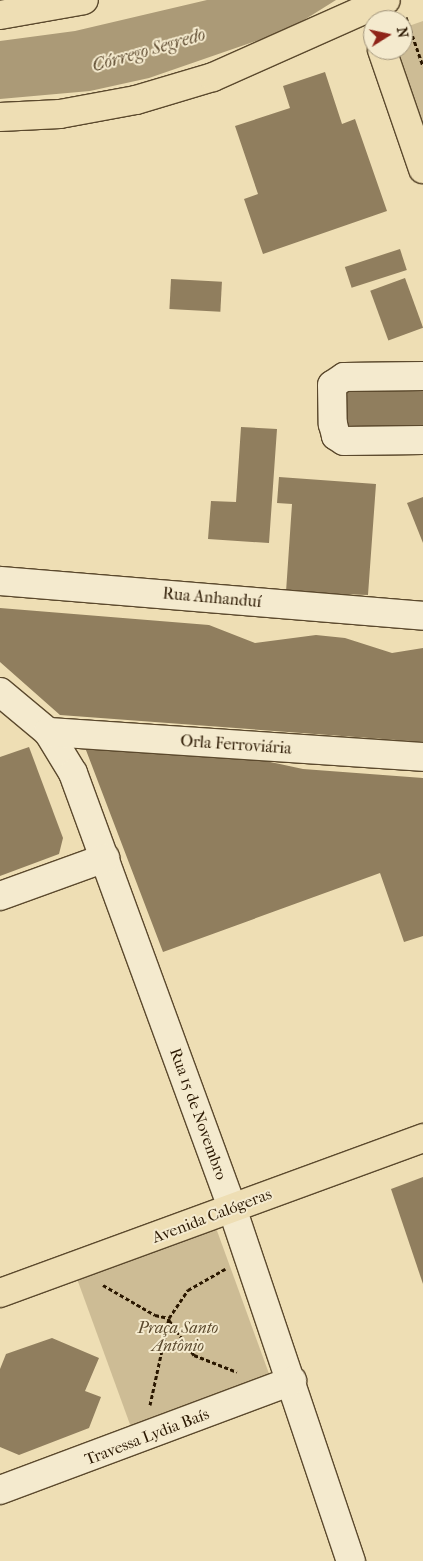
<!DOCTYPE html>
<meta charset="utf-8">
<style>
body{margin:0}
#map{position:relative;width:423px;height:1561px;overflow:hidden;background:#eedeb4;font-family:"IM FELL French Canon",serif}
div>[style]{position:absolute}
.green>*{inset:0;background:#cdbc95;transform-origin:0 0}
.water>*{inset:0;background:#ab9a77}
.building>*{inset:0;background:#907e5e;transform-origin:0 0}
.path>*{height:3px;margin-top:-1.5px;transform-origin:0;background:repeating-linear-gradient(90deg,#2a1700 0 4px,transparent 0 6.5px)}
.roads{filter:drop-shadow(1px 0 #5b492d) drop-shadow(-1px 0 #5b492d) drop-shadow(0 1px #5b492d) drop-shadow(0 -1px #5b492d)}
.minor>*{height:28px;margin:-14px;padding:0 14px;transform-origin:14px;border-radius:14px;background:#f4eace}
.major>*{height:28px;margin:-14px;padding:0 14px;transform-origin:14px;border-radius:14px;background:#eedeb4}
span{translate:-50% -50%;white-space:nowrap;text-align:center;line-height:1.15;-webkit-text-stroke:4px #f4eace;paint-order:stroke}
.street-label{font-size:16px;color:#2a1700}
.park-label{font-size:16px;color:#5b492d;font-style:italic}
.water-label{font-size:18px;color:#5e4b30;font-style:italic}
.north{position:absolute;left:363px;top:10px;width:50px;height:50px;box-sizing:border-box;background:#f4eace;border:1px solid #a3967c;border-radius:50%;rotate:80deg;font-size:14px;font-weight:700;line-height:20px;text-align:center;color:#2a1700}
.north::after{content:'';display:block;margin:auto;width:18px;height:22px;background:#8f2418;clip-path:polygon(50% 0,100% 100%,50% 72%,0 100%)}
</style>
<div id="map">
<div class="green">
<i style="clip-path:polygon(423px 21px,423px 123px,396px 50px,403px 50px,403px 28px)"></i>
<i style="left:216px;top:1228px;width:167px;height:148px;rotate:70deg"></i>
</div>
<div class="water">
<i style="clip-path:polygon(207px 0,336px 0,288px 30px,149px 78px,90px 91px,0 99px,0 41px,75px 31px)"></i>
</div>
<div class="building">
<i style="clip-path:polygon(325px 72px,342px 124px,355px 119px,387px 211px,263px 254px,244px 199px,258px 194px,235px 126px,290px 108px,283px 86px)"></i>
<i style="left:400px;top:249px;width:22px;height:58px;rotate:72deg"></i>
<i style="left:405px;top:278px;width:53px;height:37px;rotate:70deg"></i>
<i style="left:171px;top:279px;width:51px;height:30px;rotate:3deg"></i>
<i style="left:423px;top:387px;width:50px;height:78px;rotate:90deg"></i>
<i style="clip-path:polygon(241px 427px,277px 429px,269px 543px,208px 539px,211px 501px,236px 502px)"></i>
<i style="clip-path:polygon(279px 477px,376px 484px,368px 595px,286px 592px,292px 504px,277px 503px)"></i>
<i style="clip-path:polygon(423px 497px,423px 543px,407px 503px)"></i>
<i style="clip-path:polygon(0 608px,209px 625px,255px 643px,316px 635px,345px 638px,392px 653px,423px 648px,423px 742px,60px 715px,0 662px)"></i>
<i style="clip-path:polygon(81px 737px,247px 757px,303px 769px,423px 778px,423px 936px,404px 942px,380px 873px,163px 952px)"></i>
<i style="clip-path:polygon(29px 747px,63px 838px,59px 854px,0 876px,0 757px)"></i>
<i style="clip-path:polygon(423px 1177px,423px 1284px,391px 1189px)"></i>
<i style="clip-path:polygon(52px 1338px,99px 1358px,85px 1391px,101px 1397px,89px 1428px,19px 1455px,0 1447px,0 1369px,6px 1354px)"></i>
</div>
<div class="path">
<i style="left:406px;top:17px;width:52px;rotate:70.9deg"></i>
<i style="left:103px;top:1285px;width:60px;rotate:30deg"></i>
<i style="left:155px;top:1315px;width:14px;rotate:12deg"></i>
<i style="left:169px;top:1318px;width:34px;rotate:-56deg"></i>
<i style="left:188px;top:1290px;width:43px;rotate:-29.6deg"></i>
<i style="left:169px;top:1320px;width:43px;rotate:54.5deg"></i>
<i style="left:194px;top:1355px;width:46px;rotate:21.6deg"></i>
<i style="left:150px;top:1405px;width:89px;rotate:-77.7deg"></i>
</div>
<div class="roads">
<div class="minor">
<i style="left:423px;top:376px;width:79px;rotate:179.3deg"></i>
<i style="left:344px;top:377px;width:14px;rotate:146deg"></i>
<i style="left:332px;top:385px;width:39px;rotate:89deg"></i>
<i style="left:333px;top:424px;width:12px;rotate:76deg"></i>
<i style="left:336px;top:436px;width:9px;rotate:32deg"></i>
<i style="left:344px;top:441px;width:79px;rotate:-0.7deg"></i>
<i style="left:0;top:581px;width:424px;rotate:4.7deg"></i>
<i style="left:0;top:692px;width:62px;rotate:39.8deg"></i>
<i style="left:48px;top:732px;width:48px;rotate:58.6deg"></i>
<i style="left:73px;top:773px;width:463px;rotate:69.9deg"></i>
<i style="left:232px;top:1208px;width:373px;rotate:71.4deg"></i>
<i style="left:48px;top:732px;width:376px;rotate:3.8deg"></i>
<i style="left:0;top:896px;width:112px;rotate:-19.9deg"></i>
<i style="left:0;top:1490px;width:312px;rotate:-20.5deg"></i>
</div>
<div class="major">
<i style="left:0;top:15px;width:85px;rotate:-10.1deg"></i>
<i style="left:382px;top:50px;width:126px;rotate:71deg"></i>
<i style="left:0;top:117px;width:60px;rotate:-2.9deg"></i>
<i style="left:60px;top:114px;width:77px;rotate:-10.4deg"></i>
<i style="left:136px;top:100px;width:80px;rotate:-16.6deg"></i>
<i style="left:213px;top:77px;width:189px;rotate:-24deg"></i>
<i style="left:0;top:1293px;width:451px;rotate:-20.1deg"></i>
</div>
</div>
<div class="street-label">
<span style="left:212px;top:598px;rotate:5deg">Rua Anhanduí</span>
<span style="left:236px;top:745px;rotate:4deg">Orla Ferroviária</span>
<span style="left:198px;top:1114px;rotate:70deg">Rua 15 de Novembro</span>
<span style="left:212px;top:1216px;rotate:-21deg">Avenida Calógeras</span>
<span style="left:147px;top:1437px;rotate:-21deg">Travessa Lydia Baís</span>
</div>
<div class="park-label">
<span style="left:178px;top:1337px">Praça Santo<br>Antônio</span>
</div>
<div class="water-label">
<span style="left:149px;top:51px;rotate:-16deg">Córrego Segredo</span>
</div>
<div class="north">N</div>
</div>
